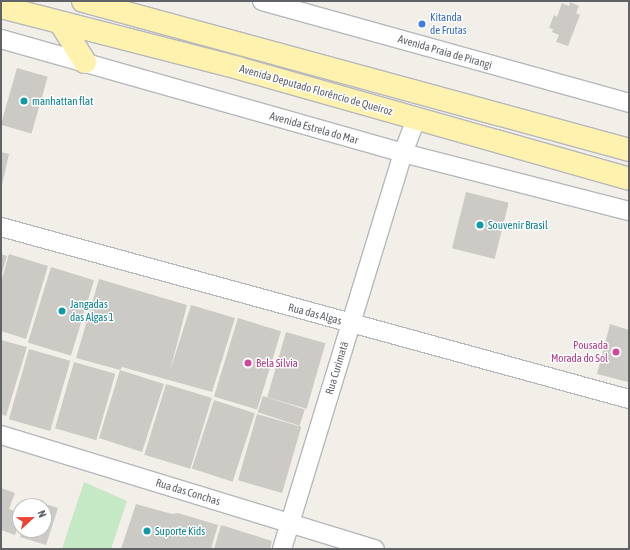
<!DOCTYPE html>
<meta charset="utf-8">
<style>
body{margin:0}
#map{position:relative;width:630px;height:550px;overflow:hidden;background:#f1efe8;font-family:"Asap Condensed",sans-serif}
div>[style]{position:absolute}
.green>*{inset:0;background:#c5e8c5}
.building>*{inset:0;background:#cccac5;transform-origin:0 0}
.roads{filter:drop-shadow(1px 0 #b5b8bc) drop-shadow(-1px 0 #b5b8bc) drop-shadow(0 1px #b5b8bc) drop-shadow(0 -1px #b5b8bc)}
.street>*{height:18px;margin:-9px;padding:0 9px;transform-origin:9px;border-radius:9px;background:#fff}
.primary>*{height:22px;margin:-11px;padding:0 11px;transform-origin:11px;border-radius:11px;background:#fff2af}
.dots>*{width:11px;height:11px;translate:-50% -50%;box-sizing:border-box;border:2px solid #fff;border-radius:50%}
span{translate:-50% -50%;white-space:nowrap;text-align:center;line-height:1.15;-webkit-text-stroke:3px #fff;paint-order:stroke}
.shop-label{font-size:11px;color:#366cbe}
.left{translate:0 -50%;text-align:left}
.street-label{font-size:11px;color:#5f6368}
.culture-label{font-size:11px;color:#0d838f}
.hotel-label{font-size:11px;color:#b23c85}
.right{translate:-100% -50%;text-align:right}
.frame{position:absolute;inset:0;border:2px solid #5f6368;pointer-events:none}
.north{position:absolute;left:12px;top:498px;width:40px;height:40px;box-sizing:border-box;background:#fff;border:1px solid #bfc1c3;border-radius:50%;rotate:68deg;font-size:11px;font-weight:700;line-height:16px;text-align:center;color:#5f6368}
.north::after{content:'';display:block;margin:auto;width:14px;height:18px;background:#ea4335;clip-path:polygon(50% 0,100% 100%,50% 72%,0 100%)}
</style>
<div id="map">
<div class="green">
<i style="clip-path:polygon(84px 482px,127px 501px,111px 549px,62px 549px)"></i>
</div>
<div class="building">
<i style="clip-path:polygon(570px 2px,579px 6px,576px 13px,580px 15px,568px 46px,556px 42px,559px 35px,552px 32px,553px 29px,549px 28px,554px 15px,557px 17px,562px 3px,569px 6px)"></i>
<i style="left:17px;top:68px;width:32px;height:59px;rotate:16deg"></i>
<i style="clip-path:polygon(1px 152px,9px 154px,2px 185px,1px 185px)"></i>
<i style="left:466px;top:192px;width:44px;height:58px;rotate:14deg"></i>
<i style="clip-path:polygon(1px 254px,7px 256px,1px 276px)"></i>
<i style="clip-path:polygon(9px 254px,48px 266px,26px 339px,1px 331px,1px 282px)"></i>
<i style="left:51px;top:267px;width:45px;height:79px;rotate:17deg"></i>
<i style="clip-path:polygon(99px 279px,187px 305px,170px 371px,191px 305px,235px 318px,212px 392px,122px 367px,120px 370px,164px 384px,142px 452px,99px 438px,120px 370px,76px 358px)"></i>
<i style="left:238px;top:318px;width:45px;height:82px;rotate:17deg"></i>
<i style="clip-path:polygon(610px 324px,629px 330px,628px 382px,597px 374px)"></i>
<i style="left:286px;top:332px;width:41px;height:68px;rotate:16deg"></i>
<i style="clip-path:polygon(1px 340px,27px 347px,6px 416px,1px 414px)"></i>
<i style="left:29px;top:349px;width:43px;height:73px;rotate:16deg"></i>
<i style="left:74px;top:362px;width:43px;height:69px;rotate:16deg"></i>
<i style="left:166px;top:384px;width:48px;height:74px;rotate:17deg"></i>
<i style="left:263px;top:396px;width:44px;height:17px;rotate:18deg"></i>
<i style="left:214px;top:400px;width:43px;height:72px;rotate:18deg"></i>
<i style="left:257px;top:414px;width:46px;height:69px;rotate:16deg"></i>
<i style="clip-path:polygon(1px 488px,15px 493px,9px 509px,20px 513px,20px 521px,15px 535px,1px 530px)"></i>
<i style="clip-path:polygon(32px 500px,58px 508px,46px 545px,20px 537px,23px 530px,44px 530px,44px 506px,30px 506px)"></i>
<i style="clip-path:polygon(136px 504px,172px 514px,178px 513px,218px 525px,211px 549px,121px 549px)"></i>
<i style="clip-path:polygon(221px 525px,272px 541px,270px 549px,214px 549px)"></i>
</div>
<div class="roads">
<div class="street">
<i style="left:262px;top:1px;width:381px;rotate:15.5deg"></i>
<i style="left:1px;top:39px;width:418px;rotate:15.8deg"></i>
<i style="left:403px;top:153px;width:233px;rotate:14.4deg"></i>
<i style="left:1px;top:227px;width:651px;rotate:15.32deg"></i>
<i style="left:1px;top:435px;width:391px;rotate:17deg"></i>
<i style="left:282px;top:549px;width:414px;rotate:-73deg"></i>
<i style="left:403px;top:153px;width:36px;rotate:-69deg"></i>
</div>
<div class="primary">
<i style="left:83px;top:1px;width:566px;rotate:15.26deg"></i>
<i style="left:1px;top:7px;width:245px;rotate:14.4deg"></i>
<i style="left:238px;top:68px;width:406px;rotate:15.8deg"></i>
<i style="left:61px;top:24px;width:45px;rotate:57.7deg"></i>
</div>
</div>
<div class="dots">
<i style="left:422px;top:24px;background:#3f7fe0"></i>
<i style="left:24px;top:101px;background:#0f9aa8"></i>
<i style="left:480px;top:225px;background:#0f9aa8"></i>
<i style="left:62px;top:311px;background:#0f9aa8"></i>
<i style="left:616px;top:352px;background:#d1479c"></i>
<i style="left:248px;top:363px;background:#d1479c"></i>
<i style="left:147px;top:531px;background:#0f9aa8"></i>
</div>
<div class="shop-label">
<span class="left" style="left:430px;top:24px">Kitanda<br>de Frutas</span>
</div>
<div class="street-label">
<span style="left:445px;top:52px;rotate:16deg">Avenida Praia de Pirangi</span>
<span style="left:316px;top:90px;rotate:16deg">Avenida Deputado Florêncio de Queiroz</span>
<span style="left:314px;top:128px;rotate:16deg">Avenida Estrela do Mar</span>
<span style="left:315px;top:314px;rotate:15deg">Rua das Algas</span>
<span style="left:337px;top:368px;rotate:-73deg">Rua Curimatã</span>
<span style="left:188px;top:492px;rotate:17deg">Rua das Conchas</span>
</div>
<div class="culture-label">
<span class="left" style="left:32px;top:101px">manhattan flat</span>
<span class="left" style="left:488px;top:225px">Souvenir Brasil</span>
<span class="left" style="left:70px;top:311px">Jangadas<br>das Algas 1</span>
<span class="left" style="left:155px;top:531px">Suporte Kids</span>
</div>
<div class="hotel-label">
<span class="right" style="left:608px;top:352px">Pousada<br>Morada do Sol</span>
<span class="left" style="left:256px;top:363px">Bela Silvia</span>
</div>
<div class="frame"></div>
<div class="north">N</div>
</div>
